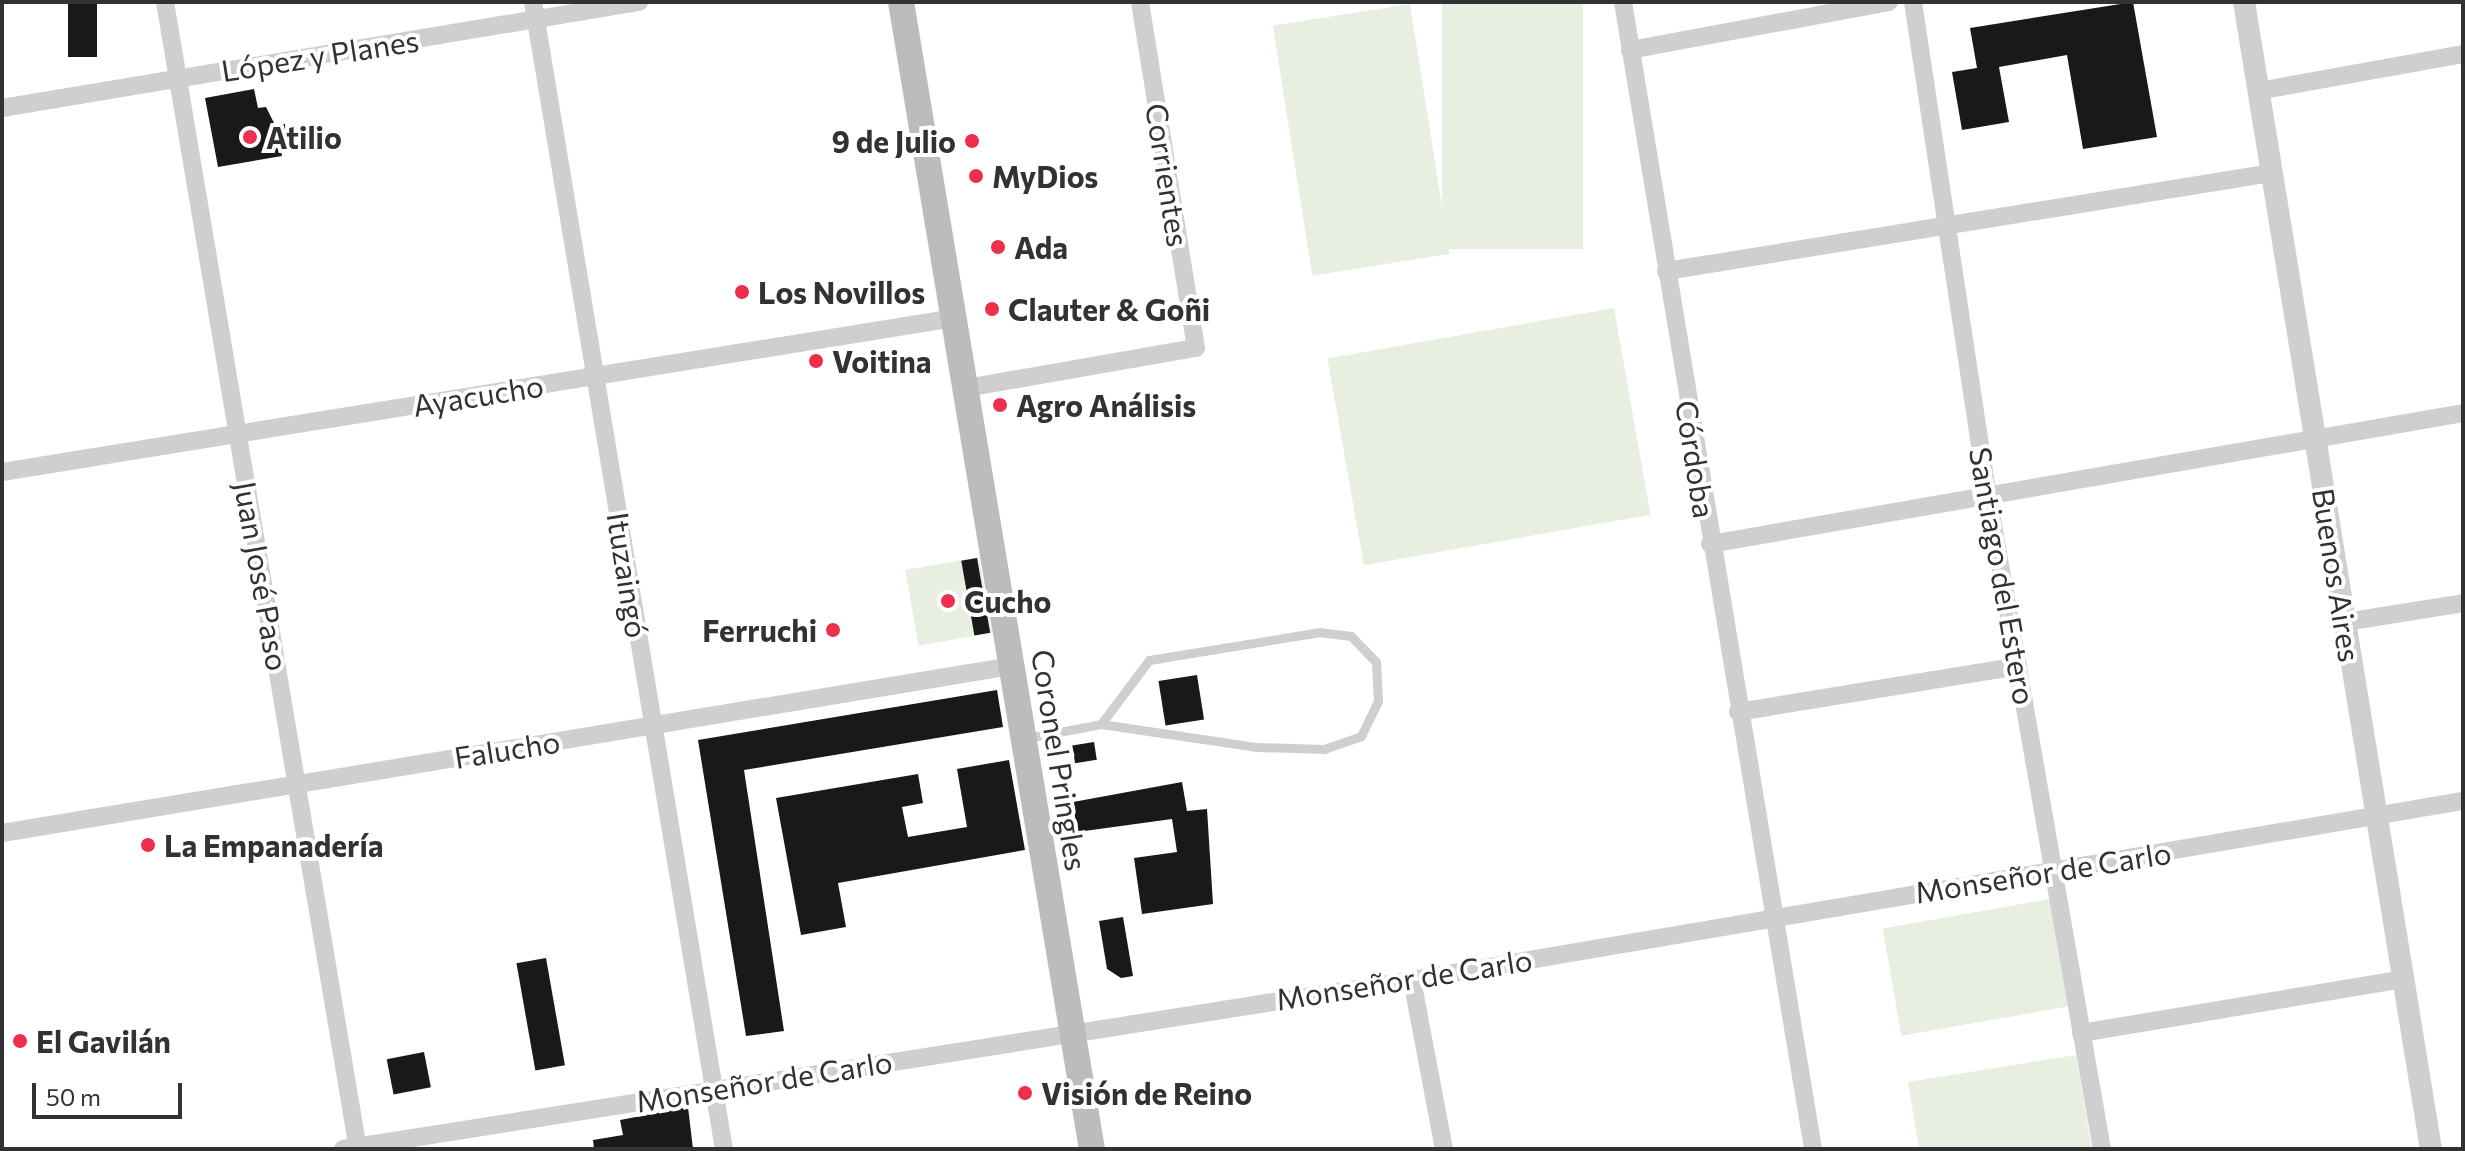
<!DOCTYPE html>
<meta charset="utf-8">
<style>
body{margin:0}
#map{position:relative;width:2465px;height:1151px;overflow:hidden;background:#fff;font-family:Commissioner,sans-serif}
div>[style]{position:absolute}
.green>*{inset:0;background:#e9efe0;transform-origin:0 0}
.building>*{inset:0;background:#191919;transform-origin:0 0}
.service>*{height:9px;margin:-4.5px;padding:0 4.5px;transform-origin:4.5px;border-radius:4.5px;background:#cfcfcf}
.minor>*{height:18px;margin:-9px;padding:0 9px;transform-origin:9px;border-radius:9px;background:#cfcfcf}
.tertiary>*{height:22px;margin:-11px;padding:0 11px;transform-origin:11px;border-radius:11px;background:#cfcfcf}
.secondary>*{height:26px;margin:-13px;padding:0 13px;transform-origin:13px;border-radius:13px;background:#bcbcbc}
.dots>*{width:22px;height:22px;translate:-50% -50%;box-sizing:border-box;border:4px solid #fff;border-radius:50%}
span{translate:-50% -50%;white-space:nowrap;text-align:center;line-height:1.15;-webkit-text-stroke:8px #fff;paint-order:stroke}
.street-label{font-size:30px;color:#323232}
.poi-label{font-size:30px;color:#323232;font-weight:700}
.left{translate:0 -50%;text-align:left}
.right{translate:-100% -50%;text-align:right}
.frame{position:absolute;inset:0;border:4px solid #323232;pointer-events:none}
.scale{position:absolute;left:32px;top:1083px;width:150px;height:36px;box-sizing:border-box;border:4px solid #323232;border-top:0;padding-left:10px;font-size:24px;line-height:28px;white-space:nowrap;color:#323232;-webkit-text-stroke:6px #fff;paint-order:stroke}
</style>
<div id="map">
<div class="green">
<i style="left:1442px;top:2px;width:141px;height:247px"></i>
<i style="left:1410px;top:4px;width:253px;height:139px;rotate:81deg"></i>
<i style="left:1614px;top:308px;width:210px;height:291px;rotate:80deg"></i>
<i style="left:979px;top:557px;width:77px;height:75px;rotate:80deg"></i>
<i style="left:2050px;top:899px;width:109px;height:170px;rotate:80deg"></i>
<i style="clip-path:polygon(2076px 1055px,2092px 1149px,1919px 1149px,1908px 1082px)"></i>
</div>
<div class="building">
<i style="left:68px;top:2px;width:29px;height:55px"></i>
<i style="clip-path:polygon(2133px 2px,2157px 137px,2083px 149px,2067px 55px,1999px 67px,2009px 122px,1962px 130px,1952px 72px,1977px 68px,1970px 28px)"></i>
<i style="clip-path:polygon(254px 89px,258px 108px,266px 107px,275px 125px,285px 124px,288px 144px,280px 145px,282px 156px,218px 167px,205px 98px)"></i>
<i style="left:977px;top:558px;width:76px;height:16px;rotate:80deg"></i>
<i style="left:1197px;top:675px;width:45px;height:39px;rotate:81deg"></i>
<i style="clip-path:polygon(997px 690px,1003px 727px,744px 770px,784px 1031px,746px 1036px,698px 740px)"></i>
<i style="left:1094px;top:742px;width:18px;height:22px;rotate:81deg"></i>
<i style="clip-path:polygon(1009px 760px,1025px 850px,838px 883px,846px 927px,801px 935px,776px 798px,918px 774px,923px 803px,902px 807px,908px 837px,967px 827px,957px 769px)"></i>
<i style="clip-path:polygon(1182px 782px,1187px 811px,1207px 809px,1213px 904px,1142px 914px,1134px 858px,1177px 852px,1172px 819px,1077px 832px,1073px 802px)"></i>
<i style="clip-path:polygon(1123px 917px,1133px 976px,1121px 978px,1107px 969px,1099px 921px)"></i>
<i style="left:546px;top:958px;width:109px;height:30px;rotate:80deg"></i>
<i style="left:424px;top:1052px;width:36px;height:38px;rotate:79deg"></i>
<i style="clip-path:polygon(688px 1107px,693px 1149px,594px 1149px,593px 1140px,623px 1135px,620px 1120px)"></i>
</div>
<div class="service">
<i style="left:1027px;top:738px;width:75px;rotate:-10.7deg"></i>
<i style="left:1101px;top:724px;width:158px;rotate:8.4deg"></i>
<i style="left:1257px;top:747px;width:67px;rotate:1.7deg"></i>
<i style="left:1324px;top:749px;width:39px;rotate:-19deg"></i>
<i style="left:1361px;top:736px;width:39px;rotate:-64deg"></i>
<i style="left:1378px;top:701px;width:39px;rotate:-93deg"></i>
<i style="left:1376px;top:662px;width:36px;rotate:-134deg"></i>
<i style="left:1351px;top:636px;width:31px;rotate:-173deg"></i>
<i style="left:1320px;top:632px;width:173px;rotate:170.7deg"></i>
<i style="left:1149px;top:660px;width:80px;rotate:126.9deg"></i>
</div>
<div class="minor">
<i style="left:165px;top:2px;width:1163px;rotate:80.45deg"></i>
<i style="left:533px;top:2px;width:1163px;rotate:80.55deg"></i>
<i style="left:1623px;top:2px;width:1163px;rotate:80.59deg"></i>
<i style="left:1913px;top:2px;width:500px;rotate:81.4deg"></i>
<i style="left:1988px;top:496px;width:663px;rotate:80.1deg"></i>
<i style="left:1630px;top:50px;width:263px;rotate:-10.5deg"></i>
<i style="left:2258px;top:91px;width:208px;rotate:-10.2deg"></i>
<i style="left:2px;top:108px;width:646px;rotate:-9.45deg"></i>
<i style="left:1666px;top:271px;width:614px;rotate:-9.19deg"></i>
<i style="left:966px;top:388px;width:233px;rotate:-9.9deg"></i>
<i style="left:1196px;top:348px;width:351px;rotate:-99.2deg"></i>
<i style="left:2px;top:472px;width:964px;rotate:-9.19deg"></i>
<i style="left:1710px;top:544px;width:764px;rotate:-9.87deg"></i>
<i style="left:2345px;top:622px;width:120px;rotate:-9.1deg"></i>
<i style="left:1738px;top:712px;width:284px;rotate:-9.3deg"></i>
<i style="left:2px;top:833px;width:1024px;rotate:-9.39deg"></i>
<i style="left:1412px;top:980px;width:172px;rotate:79.3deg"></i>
<i style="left:2081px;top:1033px;width:328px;rotate:-9.5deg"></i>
<i style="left:343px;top:1149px;width:1082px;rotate:-8.98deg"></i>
<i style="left:1412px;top:980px;width:1066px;rotate:-9.67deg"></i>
</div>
<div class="tertiary">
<i style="left:2244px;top:2px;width:1162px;rotate:80.74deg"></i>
</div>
<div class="secondary">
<i style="left:901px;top:2px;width:1163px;rotate:80.55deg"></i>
</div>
<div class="dots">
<i style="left:250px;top:137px;background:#ee2f4b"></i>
<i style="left:972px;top:141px;background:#ee2f4b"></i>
<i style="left:976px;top:176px;background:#ee2f4b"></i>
<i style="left:998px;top:247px;background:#ee2f4b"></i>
<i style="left:742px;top:292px;background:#ee2f4b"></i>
<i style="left:992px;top:309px;background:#ee2f4b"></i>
<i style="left:816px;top:361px;background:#ee2f4b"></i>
<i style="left:1000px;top:405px;background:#ee2f4b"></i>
<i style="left:948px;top:601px;background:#ee2f4b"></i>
<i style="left:833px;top:630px;background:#ee2f4b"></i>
<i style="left:148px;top:845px;background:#ee2f4b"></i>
<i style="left:20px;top:1041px;background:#ee2f4b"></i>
<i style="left:1025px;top:1093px;background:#ee2f4b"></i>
</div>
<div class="street-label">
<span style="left:320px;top:55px;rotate:-9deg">López y Planes</span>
<span style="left:1168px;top:175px;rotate:81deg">Corrientes</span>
<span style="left:478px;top:395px;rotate:-9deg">Ayacucho</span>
<span style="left:1696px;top:459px;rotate:81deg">Córdoba</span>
<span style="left:628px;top:575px;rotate:81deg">Ituzaingó</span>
<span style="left:2337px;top:575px;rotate:81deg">Buenos Aires</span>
<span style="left:262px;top:576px;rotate:80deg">Juan José Paso</span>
<span style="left:2003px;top:576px;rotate:80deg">Santiago del Estero</span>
<span style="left:507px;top:749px;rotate:-9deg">Falucho</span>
<span style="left:1060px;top:760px;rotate:81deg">Coronel Pringles</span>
<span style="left:2043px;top:872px;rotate:-9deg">Monseñor de Carlo</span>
<span style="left:1404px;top:979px;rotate:-9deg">Monseñor de Carlo</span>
<span style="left:764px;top:1081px;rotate:-9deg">Monseñor de Carlo</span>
</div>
<div class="poi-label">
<span class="left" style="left:266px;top:137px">Atilio</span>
<span class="right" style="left:956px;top:141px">9 de Julio</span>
<span class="left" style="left:992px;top:176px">MyDios</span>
<span class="left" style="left:1014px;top:247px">Ada</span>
<span class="left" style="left:758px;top:292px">Los Novillos</span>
<span class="left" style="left:1008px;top:309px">Clauter &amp; Goñi</span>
<span class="left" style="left:832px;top:361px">Voitina</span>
<span class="left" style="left:1016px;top:405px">Agro Análisis</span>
<span class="left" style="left:964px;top:601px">Cucho</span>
<span class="right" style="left:817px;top:630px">Ferruchi</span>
<span class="left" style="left:164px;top:845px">La Empanadería</span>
<span class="left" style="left:36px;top:1041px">El Gavilán</span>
<span class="left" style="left:1041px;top:1093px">Visión de Reino</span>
</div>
<div class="frame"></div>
<div class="scale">50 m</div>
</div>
